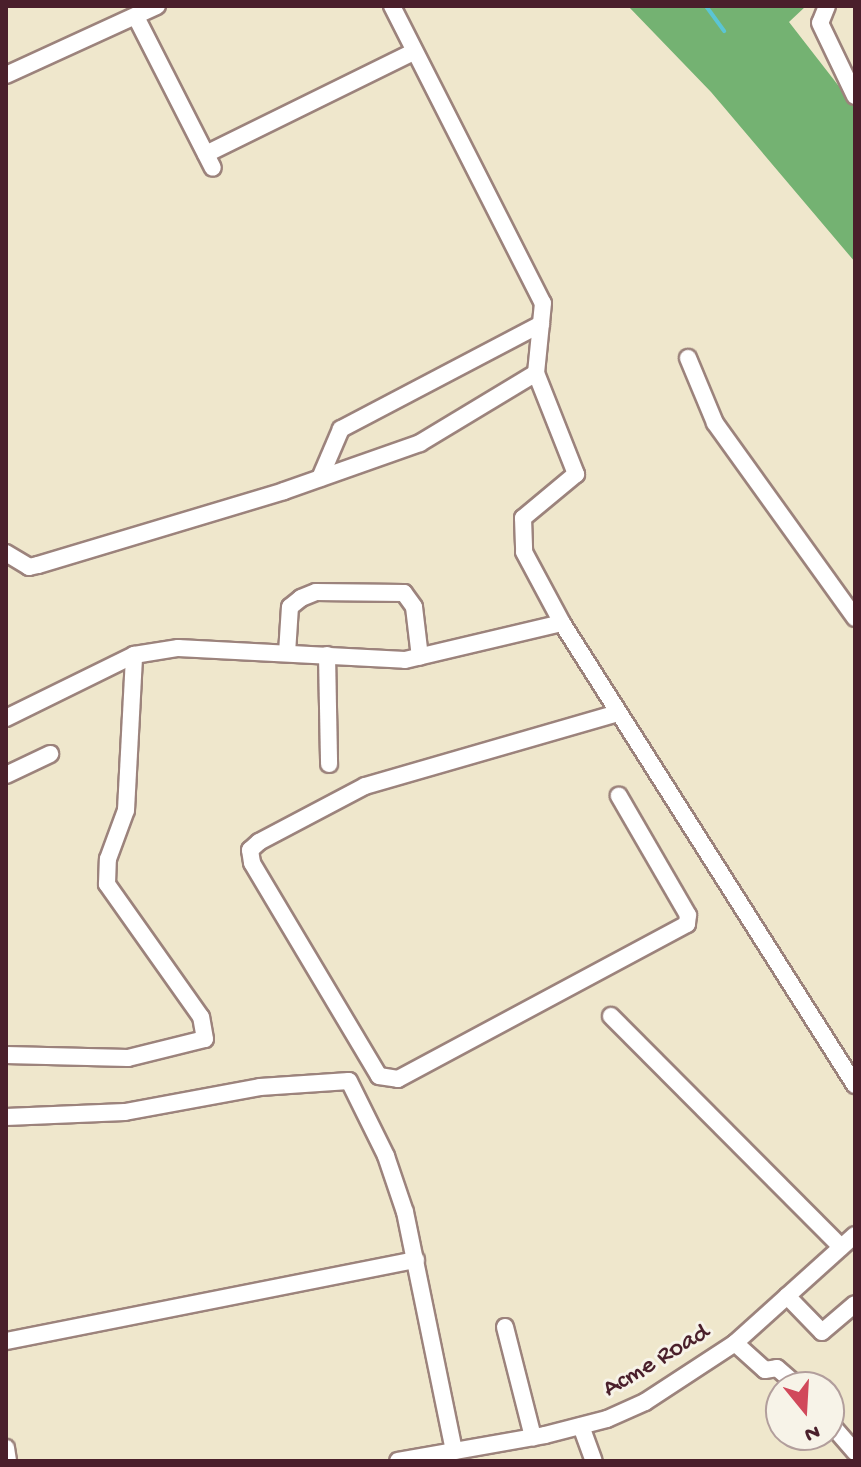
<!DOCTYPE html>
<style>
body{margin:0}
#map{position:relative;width:861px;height:1467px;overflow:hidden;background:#efe7cc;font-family:"Gochi Hand",sans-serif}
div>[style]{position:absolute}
.forest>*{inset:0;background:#74b272}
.stream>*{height:4px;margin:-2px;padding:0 2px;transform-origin:2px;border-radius:2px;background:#5bc5d5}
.roads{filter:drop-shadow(2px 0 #9c837c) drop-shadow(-2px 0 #9c837c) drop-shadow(0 2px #9c837c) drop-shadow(0 -2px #9c837c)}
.minor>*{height:16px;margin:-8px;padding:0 8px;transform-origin:8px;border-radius:8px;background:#fff}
span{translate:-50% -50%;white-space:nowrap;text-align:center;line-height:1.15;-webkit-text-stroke:6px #f7f3e8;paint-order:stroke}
.street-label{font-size:26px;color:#4a1f2b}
.frame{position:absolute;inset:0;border:8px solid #4a1f2b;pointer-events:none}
.north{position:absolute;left:765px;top:1371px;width:80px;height:80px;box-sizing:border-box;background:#f7f3e8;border:2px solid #b29e9c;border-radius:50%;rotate:162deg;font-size:22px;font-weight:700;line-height:32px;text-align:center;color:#4a1f2b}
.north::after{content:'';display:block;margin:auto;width:28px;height:36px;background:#d1495b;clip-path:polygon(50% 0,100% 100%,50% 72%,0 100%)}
</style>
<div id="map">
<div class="forest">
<i style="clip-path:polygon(628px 6px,806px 6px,789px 22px,855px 107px,855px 262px,711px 92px)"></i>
</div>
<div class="stream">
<i style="left:706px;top:6px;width:31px;rotate:54deg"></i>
</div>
<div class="roads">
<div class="minor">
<i style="left:392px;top:6px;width:333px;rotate:63.1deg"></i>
<i style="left:543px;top:303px;width:70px;rotate:95.7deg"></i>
<i style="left:536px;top:373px;width:109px;rotate:68.4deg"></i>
<i style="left:576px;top:474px;width:69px;rotate:140.3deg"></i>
<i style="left:523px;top:518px;width:34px;rotate:88deg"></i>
<i style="left:524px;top:552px;width:81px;rotate:61.8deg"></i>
<i style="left:562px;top:623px;width:547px;rotate:57.62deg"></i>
<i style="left:827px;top:6px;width:18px;rotate:112deg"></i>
<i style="left:820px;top:23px;width:81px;rotate:64.4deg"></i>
<i style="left:136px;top:17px;width:169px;rotate:63deg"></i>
<i style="left:6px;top:75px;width:166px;rotate:-24.6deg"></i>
<i style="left:206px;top:154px;width:231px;rotate:-26.2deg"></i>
<i style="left:688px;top:358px;width:70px;rotate:67.4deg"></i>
<i style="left:715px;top:423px;width:240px;rotate:54.3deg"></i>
<i style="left:320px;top:478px;width:53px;rotate:-66.8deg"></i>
<i style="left:341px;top:429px;width:226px;rotate:-27.7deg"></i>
<i style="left:6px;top:553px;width:27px;rotate:31deg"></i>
<i style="left:29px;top:567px;width:9px;rotate:-13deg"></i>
<i style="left:38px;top:565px;width:257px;rotate:-16.7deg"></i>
<i style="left:284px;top:491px;width:144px;rotate:-19.4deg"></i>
<i style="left:420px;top:443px;width:135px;rotate:-31.1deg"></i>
<i style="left:287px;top:653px;width:46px;rotate:-86.3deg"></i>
<i style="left:290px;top:607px;width:14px;rotate:-39deg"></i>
<i style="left:301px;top:598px;width:16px;rotate:-22deg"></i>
<i style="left:316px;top:592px;width:88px;rotate:0.7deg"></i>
<i style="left:404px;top:593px;width:17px;rotate:54deg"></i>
<i style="left:414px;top:607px;width:50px;rotate:83.2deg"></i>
<i style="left:327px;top:655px;width:109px;rotate:88.9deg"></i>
<i style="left:618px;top:713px;width:263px;rotate:163.9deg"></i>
<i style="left:365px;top:786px;width:120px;rotate:152.2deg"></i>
<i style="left:259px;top:842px;width:12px;rotate:138deg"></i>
<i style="left:250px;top:850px;width:13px;rotate:81deg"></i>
<i style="left:252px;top:863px;width:248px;rotate:59.2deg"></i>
<i style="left:379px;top:1076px;width:19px;rotate:9deg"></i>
<i style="left:398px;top:1079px;width:328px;rotate:-28.2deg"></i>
<i style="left:687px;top:924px;width:9px;rotate:-84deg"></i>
<i style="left:688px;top:915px;width:138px;rotate:-120.1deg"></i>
<i style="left:6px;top:718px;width:143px;rotate:-26.2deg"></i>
<i style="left:134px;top:655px;width:45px;rotate:-9deg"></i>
<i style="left:178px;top:648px;width:227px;rotate:3deg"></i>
<i style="left:405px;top:660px;width:161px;rotate:-13.3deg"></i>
<i style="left:6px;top:775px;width:49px;rotate:-25.5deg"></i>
<i style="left:611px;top:1016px;width:326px;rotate:45.1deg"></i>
<i style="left:6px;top:1055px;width:122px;rotate:1.4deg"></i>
<i style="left:128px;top:1058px;width:79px;rotate:-13.9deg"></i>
<i style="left:205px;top:1039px;width:22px;rotate:-100deg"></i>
<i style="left:201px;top:1017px;width:163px;rotate:-125.3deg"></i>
<i style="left:107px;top:884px;width:25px;rotate:-88deg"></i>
<i style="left:108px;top:859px;width:52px;rotate:-69.8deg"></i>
<i style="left:126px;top:810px;width:155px;rotate:-87deg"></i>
<i style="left:6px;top:1117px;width:119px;rotate:-2.4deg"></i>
<i style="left:125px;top:1112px;width:137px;rotate:-10.5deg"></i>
<i style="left:260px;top:1087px;width:89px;rotate:-3.9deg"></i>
<i style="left:349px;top:1081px;width:84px;rotate:63.7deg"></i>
<i style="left:386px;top:1156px;width:59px;rotate:71.3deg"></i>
<i style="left:405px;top:1212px;width:244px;rotate:78.4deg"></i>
<i style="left:787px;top:1296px;width:50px;rotate:45.8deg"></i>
<i style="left:822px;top:1332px;width:43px;rotate:-40.3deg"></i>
<i style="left:505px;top:1327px;width:114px;rotate:75.7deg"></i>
<i style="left:6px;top:1341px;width:418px;rotate:-11.2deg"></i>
<i style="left:735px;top:1343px;width:40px;rotate:42deg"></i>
<i style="left:765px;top:1370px;width:12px;rotate:-9deg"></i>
<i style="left:777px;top:1368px;width:29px;rotate:41deg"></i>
<i style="left:829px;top:1422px;width:40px;rotate:49deg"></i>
<i style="left:581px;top:1426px;width:37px;rotate:70deg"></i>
<i style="left:6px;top:1448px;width:13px;rotate:81deg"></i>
<i style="left:398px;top:1461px;width:149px;rotate:-10deg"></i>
<i style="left:545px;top:1435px;width:64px;rotate:-14.5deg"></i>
<i style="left:607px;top:1419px;width:42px;rotate:-24.1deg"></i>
<i style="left:645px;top:1402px;width:108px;rotate:-33.2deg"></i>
<i style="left:735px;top:1343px;width:161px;rotate:-42deg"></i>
</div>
</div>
<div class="street-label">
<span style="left:657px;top:1362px;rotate:-31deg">Acme Road</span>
</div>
<div class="frame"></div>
<div class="north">N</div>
</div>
